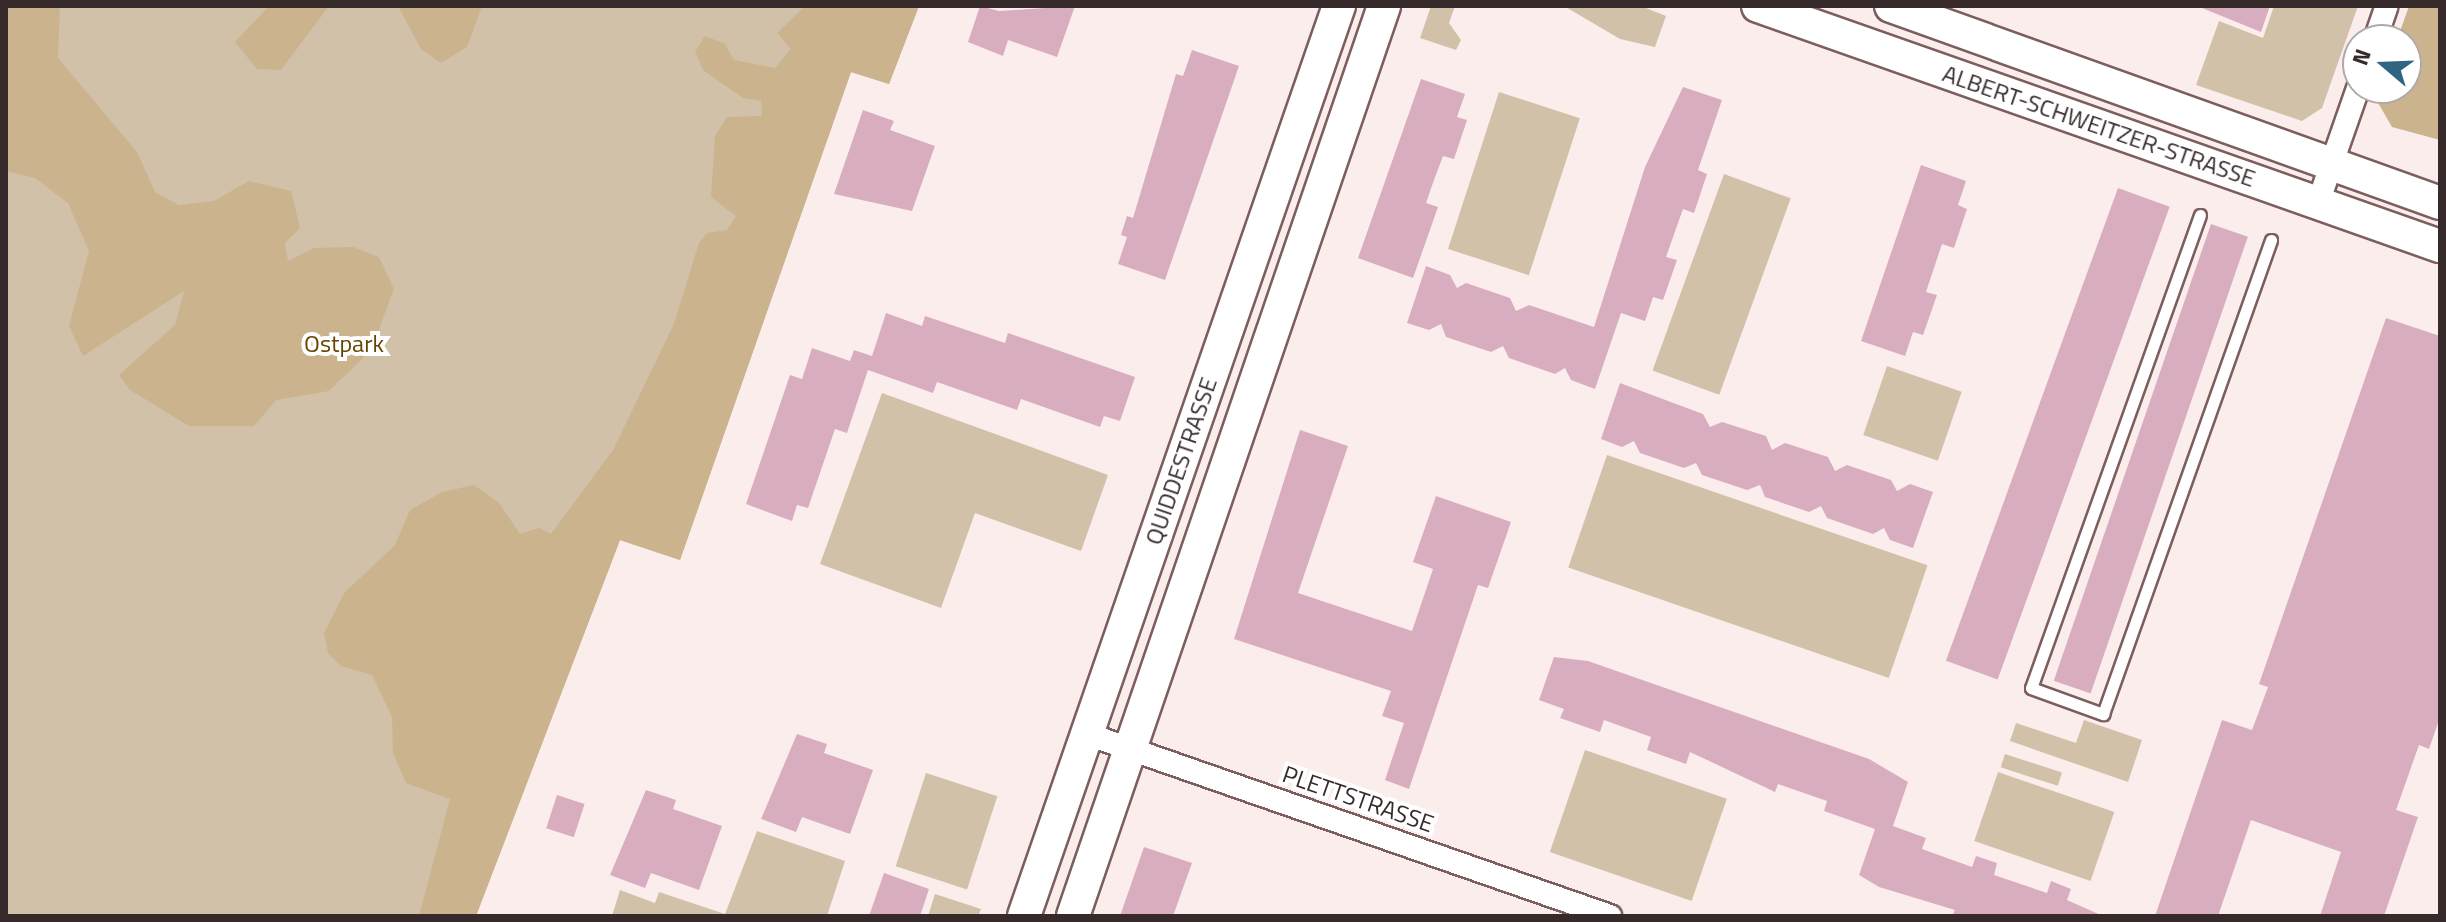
<!DOCTYPE html>
<style>
body{margin:0}
#map{position:relative;width:2446px;height:922px;overflow:hidden;background:#fceded;font-family:"Titillium Web",sans-serif}
div>[style]{position:absolute}
.green>*{inset:0;background:#d1c1a8;transform-origin:0 0}
.forest>*{inset:0;background:#cbb38e}
.building>*{inset:0;background:#d9adc0;transform-origin:0 0}
.roads{filter:drop-shadow(2px 0 #7c5e5e) drop-shadow(-2px 0 #7c5e5e) drop-shadow(0 2px #7c5e5e) drop-shadow(0 -2px #7c5e5e)}
.lane>*{height:11px;margin:-5.5px;padding:0 5.5px;transform-origin:5.5px;border-radius:5.5px;background:#fff}
.street>*{height:22px;margin:-11px;padding:0 11px;transform-origin:11px;border-radius:11px;background:#fff}
.secondary>*{height:32px;margin:-16px;padding:0 16px;transform-origin:16px;border-radius:16px;background:#fff}
span{translate:-50% -50%;white-space:nowrap;text-align:center;line-height:1.15;-webkit-text-stroke:8px #fff;paint-order:stroke}
.street-label{font-size:24px;color:#372a2a}
.park-label{font-size:24px;color:#654500}
.frame{position:absolute;inset:0;border:8px solid #372a2a;pointer-events:none}
.north{position:absolute;left:2342px;top:24px;width:80px;height:80px;box-sizing:border-box;background:#fff;border:2px solid #afaaaa;border-radius:50%;rotate:289deg;font-size:22px;font-weight:700;line-height:32px;text-align:center;color:#372a2a}
.north::after{content:'';display:block;margin:auto;width:28px;height:36px;background:#2f6580;clip-path:polygon(50% 0,100% 100%,50% 72%,0 100%)}
</style>
<div id="map">
<div class="green">
<i style="clip-path:polygon(6px 6px,919px 6px,889px 84px,851px 72px,680px 560px,620px 540px,476px 916px,6px 916px)"></i>
<i style="clip-path:polygon(1431px 6px,1455px 6px,1449px 23px,1461px 40px,1456px 50px,1420px 38px)"></i>
<i style="clip-path:polygon(1564px 6px,1641px 6px,1666px 16px,1655px 47px,1620px 39px)"></i>
<i style="clip-path:polygon(2274px 6px,2358px 6px,2322px 108px,2302px 121px,2196px 85px,2219px 21px,2263px 38px)"></i>
<i style="left:1499px;top:92px;width:85px;height:165px;rotate:18deg"></i>
<i style="left:1724px;top:174px;width:71px;height:209px;rotate:20deg"></i>
<i style="left:1887px;top:366px;width:79px;height:73px;rotate:19deg"></i>
<i style="clip-path:polygon(882px 393px,1108px 475px,1081px 551px,975px 513px,941px 608px,820px 564px)"></i>
<i style="left:1607px;top:455px;width:339px;height:119px;rotate:19deg"></i>
<i style="clip-path:polygon(2084px 720px,2142px 740px,2128px 782px,2010px 741px,2016px 723px,2076px 743px)"></i>
<i style="left:1585px;top:750px;width:150px;height:108px;rotate:19deg"></i>
<i style="left:2005px;top:754px;width:60px;height:14px;rotate:18deg"></i>
<i style="left:1998px;top:772px;width:123px;height:73px;rotate:19deg"></i>
<i style="left:926px;top:773px;width:75px;height:98px;rotate:18deg"></i>
<i style="clip-path:polygon(757px 831px,845px 861px,827px 916px,612px 916px,620px 890px,655px 903px,659px 892px,725px 914px)"></i>
<i style="clip-path:polygon(935px 894px,981px 909px,978px 916px,928px 916px)"></i>
</div>
<div class="forest">
<i style="clip-path:polygon(6px 6px,60px 6px,58px 58px,137px 152px,155px 192px,179px 205px,214px 201px,249px 181px,291px 191px,300px 228px,285px 243px,288px 261px,314px 248px,353px 247px,379px 257px,394px 289px,371px 350px,329px 391px,276px 400px,254px 426px,189px 426px,130px 390px,119px 375px,175px 325px,184px 291px,83px 356px,69px 326px,89px 251px,68px 203px,35px 178px,6px 171px)"></i>
<i style="clip-path:polygon(269px 6px,329px 6px,281px 70px,257px 69px,235px 42px)"></i>
<i style="clip-path:polygon(398px 6px,482px 6px,467px 47px,441px 63px,421px 49px)"></i>
<i style="clip-path:polygon(919px 6px,889px 84px,851px 72px,680px 560px,620px 540px,476px 916px,419px 916px,450px 799px,406px 783px,393px 753px,392px 717px,372px 675px,341px 666px,328px 653px,324px 633px,344px 593px,395px 545px,410px 510px,442px 492px,474px 485px,499px 503px,520px 534px,539px 528px,551px 534px,613px 450px,674px 324px,699px 243px,707px 233px,727px 230px,736px 216px,711px 197px,715px 136px,727px 117px,762px 116px,761px 101px,743px 98px,703px 70px,695px 51px,705px 36px,725px 44px,734px 60px,775px 68px,791px 49px,777px 33px,803px 8px)"></i>
<i style="clip-path:polygon(2409px 6px,2440px 6px,2440px 140px,2392px 127px,2377px 101px,2381px 88px,2406px 88px,2406px 40px,2397px 40px)"></i>
</div>
<div class="building">
<i style="clip-path:polygon(980px 6px,999px 11px,1075px 6px,1057px 57px,1008px 40px,1003px 56px,968px 42px)"></i>
<i style="clip-path:polygon(2197px 6px,2270px 6px,2261px 32px)"></i>
<i style="clip-path:polygon(1192px 50px,1239px 66px,1165px 280px,1118px 264px,1127px 237px,1121px 235px,1127px 216px,1133px 218px,1176px 74px,1183px 76px)"></i>
<i style="clip-path:polygon(1421px 79px,1465px 94px,1457px 117px,1467px 120px,1454px 159px,1443px 156px,1434px 180px,1426px 203px,1438px 207px,1413px 278px,1358px 258px)"></i>
<i style="clip-path:polygon(1683px 87px,1722px 100px,1698px 170px,1707px 174px,1694px 213px,1683px 209px,1666px 257px,1677px 260px,1663px 300px,1653px 297px,1645px 321px,1621px 313px,1595px 389px,1571px 380px,1565px 368px,1555px 374px,1509px 358px,1503px 346px,1491px 352px,1446px 337px,1441px 324px,1429px 330px,1407px 323px,1426px 266px,1450px 275px,1457px 288px,1466px 283px,1510px 298px,1516px 311px,1529px 305px,1594px 327px,1645px 167px)"></i>
<i style="clip-path:polygon(863px 110px,894px 121px,890px 130px,935px 146px,912px 211px,834px 194px)"></i>
<i style="clip-path:polygon(1921px 165px,1966px 181px,1958px 205px,1967px 209px,1954px 248px,1942px 244px,1926px 292px,1937px 295px,1923px 335px,1913px 332px,1905px 356px,1861px 341px)"></i>
<i style="left:2118px;top:188px;width:55px;height:503px;rotate:20deg"></i>
<i style="left:2211px;top:224px;width:39px;height:483px;rotate:19deg"></i>
<i style="clip-path:polygon(886px 313px,922px 326px,925px 316px,1005px 343px,1008px 333px,1135px 377px,1120px 421px,1104px 416px,1100px 427px,1021px 399px,1017px 410px,937px 382px,933px 393px,868px 370px,847px 433px,835px 429px,808px 508px,797px 505px,792px 521px,746px 504px,790px 375px,802px 379px,812px 348px,850px 361px,854px 350px,872px 356px)"></i>
<i style="clip-path:polygon(2386px 318px,2440px 336px,2440px 717px,2429px 749px,2419px 745px,2396px 810px,2418px 817px,2384px 916px,2320px 916px,2341px 852px,2251px 820px,2218px 916px,2155px 916px,2222px 720px,2252px 730px,2268px 687px,2259px 684px)"></i>
<i style="clip-path:polygon(1620px 383px,1703px 414px,1710px 427px,1722px 422px,1766px 436px,1772px 450px,1785px 443px,1828px 457px,1835px 471px,1847px 465px,1891px 480px,1897px 491px,1910px 484px,1933px 492px,1913px 548px,1890px 540px,1884px 528px,1873px 534px,1827px 518px,1821px 506px,1809px 512px,1765px 497px,1760px 485px,1747px 490px,1702px 475px,1696px 463px,1684px 468px,1640px 453px,1634px 441px,1622px 447px,1601px 439px)"></i>
<i style="clip-path:polygon(1300px 430px,1348px 446px,1298px 593px,1412px 631px,1433px 569px,1413px 562px,1436px 496px,1511px 522px,1488px 588px,1478px 585px,1409px 789px,1385px 780px,1404px 723px,1382px 716px,1391px 691px,1234px 639px)"></i>
<i style="clip-path:polygon(1554px 657px,1588px 661px,1869px 759px,1908px 782px,1893px 826px,1926px 838px,1922px 849px,1972px 867px,1976px 856px,1997px 863px,1994px 875px,2047px 893px,2051px 881px,2071px 889px,2067px 900px,2103px 916px,1952px 916px,1955px 910px,1879px 887px,1859px 875px,1875px 829px,1824px 811px,1827px 801px,1778px 784px,1775px 792px,1690px 752px,1686px 764px,1647px 750px,1651px 737px,1604px 720px,1600px 732px,1560px 718px,1564px 709px,1539px 700px)"></i>
<i style="clip-path:polygon(797px 734px,827px 744px,824px 753px,873px 770px,850px 834px,802px 817px,796px 832px,761px 819px)"></i>
<i style="clip-path:polygon(646px 790px,676px 800px,673px 809px,722px 826px,699px 890px,651px 873px,645px 888px,610px 875px)"></i>
<i style="left:557px;top:795px;width:29px;height:35px;rotate:18deg"></i>
<i style="clip-path:polygon(1144px 847px,1192px 863px,1173px 916px,1120px 916px)"></i>
<i style="clip-path:polygon(884px 873px,929px 889px,920px 916px,869px 916px)"></i>
</div>
<div class="roads">
<div class="lane">
<i style="left:2200px;top:215px;width:502px;rotate:109.66deg"></i>
<i style="left:2031px;top:688px;width:77px;rotate:19.9deg"></i>
<i style="left:2103px;top:714px;width:503px;rotate:-70.48deg"></i>
</div>
<div class="street">
<i style="left:2375px;top:40px;width:36px;rotate:-71deg"></i>
<i style="left:2318px;top:203px;width:122px;rotate:-70.8deg"></i>
<i style="left:1087px;top:734px;width:554px;rotate:19.19deg"></i>
</div>
<div class="secondary">
<i style="left:1758px;top:6px;width:723px;rotate:19.39deg"></i>
<i style="left:1891px;top:6px;width:583px;rotate:19.74deg"></i>
<i style="left:1024px;top:916px;width:963px;rotate:-70.91deg"></i>
<i style="left:1073px;top:916px;width:962px;rotate:-71.13deg"></i>
</div>
</div>
<div class="street-label">
<span style="left:2099px;top:126px;rotate:19deg">ALBERT-SCHWEITZER-STRASSE</span>
<span style="left:1181px;top:461px;rotate:-71deg">QUIDDESTRASSE</span>
<span style="left:1358px;top:799px;rotate:19deg">PLETTSTRASSE</span>
</div>
<div class="park-label">
<span style="left:344px;top:344px">Ostpark</span>
</div>
<div class="frame"></div>
<div class="north">N</div>
</div>
